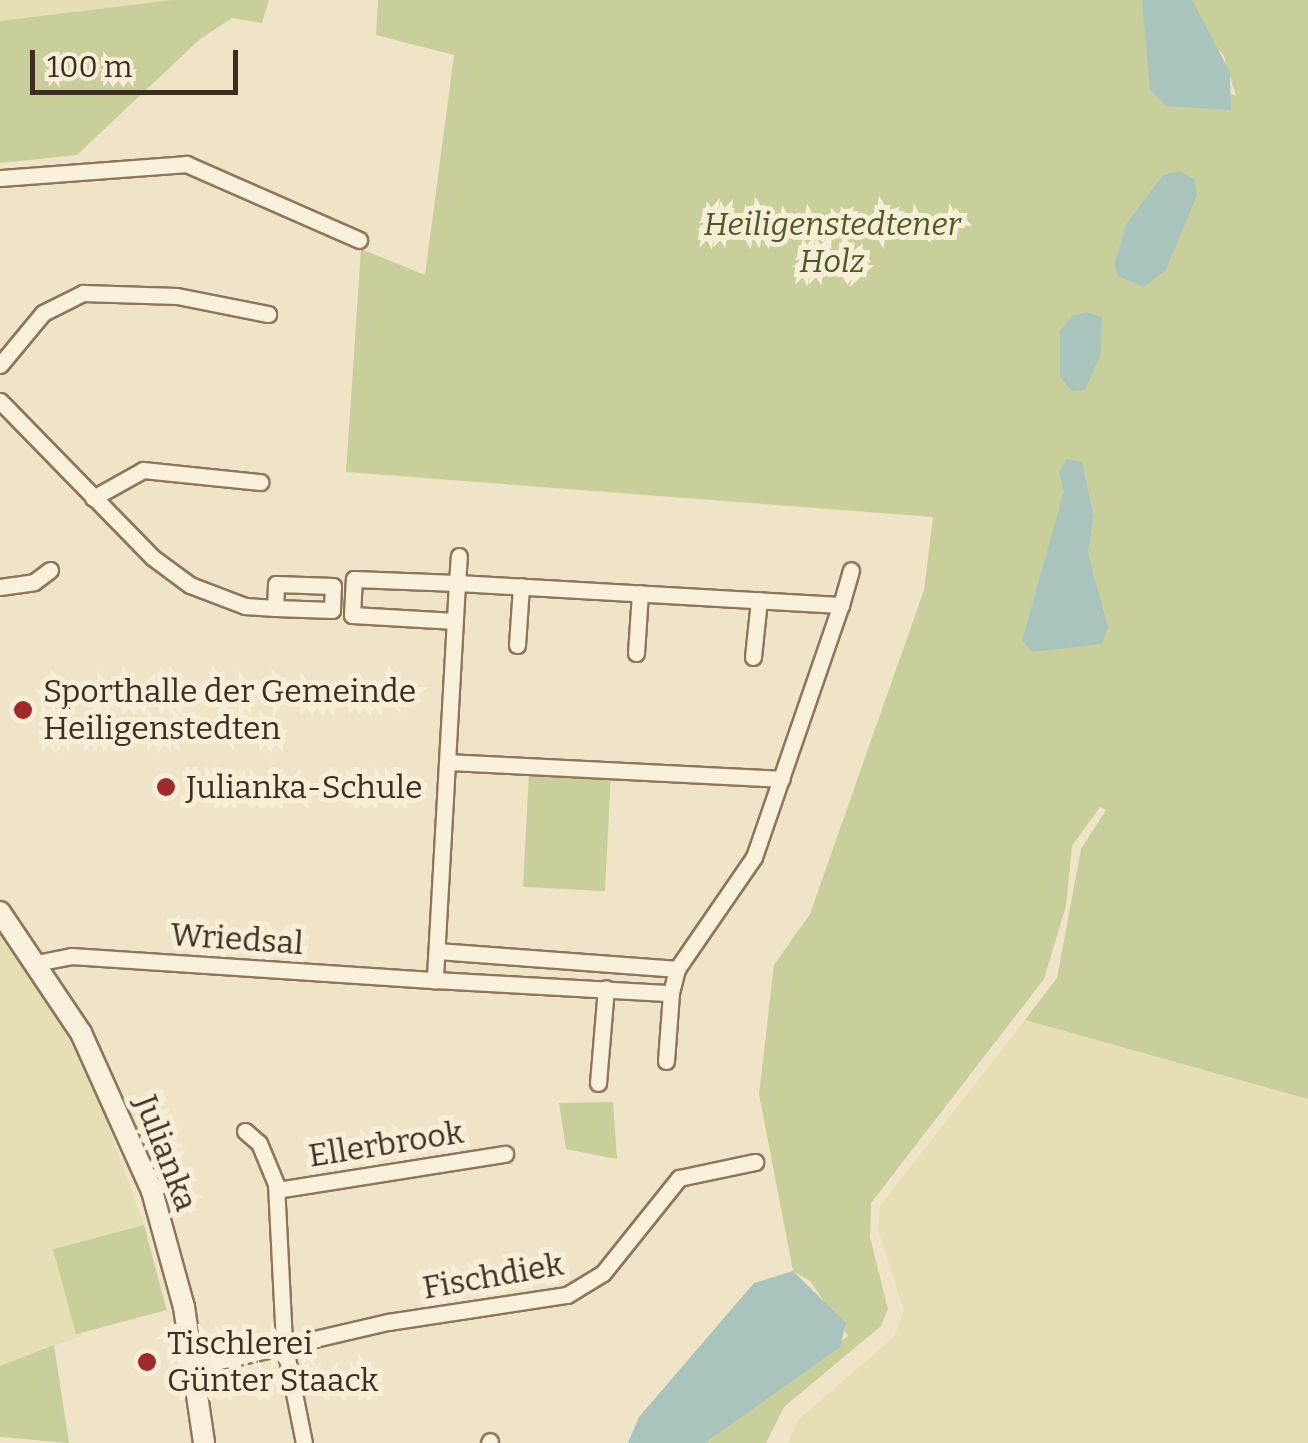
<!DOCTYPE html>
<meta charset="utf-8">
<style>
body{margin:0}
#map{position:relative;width:1308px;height:1443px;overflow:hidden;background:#f0e4c8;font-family:Bitter,serif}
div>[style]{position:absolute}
.farmland>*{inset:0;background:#e6deb5}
.green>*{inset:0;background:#c9cf9b;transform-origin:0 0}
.water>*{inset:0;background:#a9c4bc}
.roads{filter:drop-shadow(2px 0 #8d765c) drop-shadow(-2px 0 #8d765c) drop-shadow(0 2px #8d765c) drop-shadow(0 -2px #8d765c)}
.street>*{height:15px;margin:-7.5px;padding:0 7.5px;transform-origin:7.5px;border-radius:7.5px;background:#faf1dc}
.secondary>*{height:20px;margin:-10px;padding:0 10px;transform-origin:10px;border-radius:10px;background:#faf1dc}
.dots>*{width:28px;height:28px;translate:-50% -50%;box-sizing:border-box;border:5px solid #f7eed8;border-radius:50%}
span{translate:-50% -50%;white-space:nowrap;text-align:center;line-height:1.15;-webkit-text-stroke:10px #f7eed8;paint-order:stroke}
.park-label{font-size:32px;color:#4d5a26;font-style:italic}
.poi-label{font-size:32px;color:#3d2e20}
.left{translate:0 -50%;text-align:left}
.street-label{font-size:32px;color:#3d2e20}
.scale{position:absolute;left:30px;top:50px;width:208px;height:45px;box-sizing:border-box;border:5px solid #3d2e20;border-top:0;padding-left:12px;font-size:30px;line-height:35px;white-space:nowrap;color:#3d2e20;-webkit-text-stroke:8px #f7eed8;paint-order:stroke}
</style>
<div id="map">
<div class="farmland">
<i style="clip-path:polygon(0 0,172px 0,0 21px)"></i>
<i style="clip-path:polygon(0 937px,45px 997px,93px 1084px,144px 1225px,55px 1251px,81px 1336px,0 1366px)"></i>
<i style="clip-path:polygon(1025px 1020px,1308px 1099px,1308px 1443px,788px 1443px,798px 1420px,894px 1337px,904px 1310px,878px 1230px,880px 1206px)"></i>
</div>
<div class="green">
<i style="clip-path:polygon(172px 0,269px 0,262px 23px,232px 18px,200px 39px,77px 155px,0 163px,0 21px)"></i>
<i style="clip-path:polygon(evenodd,378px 0,1142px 0,1149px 51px,1236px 96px,1224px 56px,1204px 33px,1192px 0,1308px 0,1308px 1099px,1025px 1020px,1057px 978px,1081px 849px,1106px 810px,1100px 807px,1072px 846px,1066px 906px,1044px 979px,871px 1203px,870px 1237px,888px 1309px,881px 1326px,784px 1407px,766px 1443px,705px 1443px,848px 1336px,810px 1281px,793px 1271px,759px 1094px,774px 965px,810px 914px,924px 590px,933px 517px,346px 472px,361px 249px,425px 275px,454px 55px,376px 35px,378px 0,1082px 463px,1094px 516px,1088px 553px,1108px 626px,1022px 640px,1065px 491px,1059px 472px,1082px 463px)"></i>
<i style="left:529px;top:772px;width:82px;height:115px;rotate:3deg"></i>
<i style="clip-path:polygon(613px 1102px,617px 1159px,566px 1149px,559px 1103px)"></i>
<i style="left:144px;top:1225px;width:88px;height:94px;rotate:75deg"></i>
<i style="clip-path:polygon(54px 1345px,69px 1443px,0 1437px,0 1366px)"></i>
</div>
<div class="water">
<i style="clip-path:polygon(1142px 0,1192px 0,1230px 72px,1231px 110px,1166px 106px,1150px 90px)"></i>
<i style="clip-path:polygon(1180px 171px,1195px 180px,1197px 195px,1166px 270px,1144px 287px,1118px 276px,1114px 264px,1127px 223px,1163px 175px)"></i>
<i style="clip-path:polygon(1086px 312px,1102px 317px,1100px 356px,1085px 390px,1072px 391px,1060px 377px,1060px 331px,1072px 316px)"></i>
<i style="clip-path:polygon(1067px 459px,1082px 462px,1094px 516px,1088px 553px,1108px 626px,1102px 644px,1032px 652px,1022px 640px,1064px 491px,1059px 472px)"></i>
<i style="clip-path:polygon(793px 1271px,846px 1323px,840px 1347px,705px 1443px,628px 1443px,639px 1417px,754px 1283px)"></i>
</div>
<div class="roads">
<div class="street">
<i style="left:0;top:178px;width:187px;rotate:-4.3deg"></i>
<i style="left:186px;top:164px;width:189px;rotate:23.7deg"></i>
<i style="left:0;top:365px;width:67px;rotate:-50.4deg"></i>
<i style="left:43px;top:313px;width:45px;rotate:-26.6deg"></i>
<i style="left:83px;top:293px;width:94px;rotate:1.8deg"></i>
<i style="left:177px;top:296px;width:93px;rotate:11.2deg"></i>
<i style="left:0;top:401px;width:218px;rotate:45.7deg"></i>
<i style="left:152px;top:557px;width:47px;rotate:36.4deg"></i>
<i style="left:190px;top:585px;width:59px;rotate:20.9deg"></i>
<i style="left:245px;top:606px;width:30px;rotate:4deg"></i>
<i style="left:275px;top:608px;width:57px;rotate:2deg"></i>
<i style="left:332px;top:610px;width:24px;rotate:-88deg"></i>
<i style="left:333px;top:586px;width:57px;rotate:-178deg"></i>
<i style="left:276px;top:584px;width:24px;rotate:92deg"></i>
<i style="left:93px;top:498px;width:57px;rotate:-29.2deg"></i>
<i style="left:143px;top:470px;width:118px;rotate:5.9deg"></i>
<i style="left:0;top:587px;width:34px;rotate:-8deg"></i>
<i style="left:34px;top:582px;width:20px;rotate:-37deg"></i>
<i style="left:841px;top:605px;width:36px;rotate:-74deg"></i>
<i style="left:455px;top:621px;width:103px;rotate:-176.7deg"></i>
<i style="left:352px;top:615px;width:36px;rotate:-87deg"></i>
<i style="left:354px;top:579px;width:103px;rotate:2.2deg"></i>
<i style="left:457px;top:583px;width:27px;rotate:-86deg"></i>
<i style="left:517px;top:645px;width:59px;rotate:-86.1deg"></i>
<i style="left:636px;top:653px;width:60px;rotate:-86.2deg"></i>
<i style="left:753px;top:657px;width:57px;rotate:-84deg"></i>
<i style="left:448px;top:762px;width:334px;rotate:2.9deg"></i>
<i style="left:438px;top:951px;width:240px;rotate:4.3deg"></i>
<i style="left:36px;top:963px;width:36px;rotate:-11deg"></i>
<i style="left:71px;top:956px;width:365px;rotate:3.8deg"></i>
<i style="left:435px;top:980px;width:236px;rotate:3.2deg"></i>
<i style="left:671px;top:993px;width:25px;rotate:-76deg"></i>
<i style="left:677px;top:969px;width:136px;rotate:-55.5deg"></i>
<i style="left:754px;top:857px;width:267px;rotate:-71deg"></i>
<i style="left:841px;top:605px;width:385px;rotate:-176.7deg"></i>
<i style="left:457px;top:583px;width:398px;rotate:93.2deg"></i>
<i style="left:666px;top:1061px;width:68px;rotate:-85.8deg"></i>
<i style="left:598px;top:1083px;width:95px;rotate:-85.2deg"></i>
<i style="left:245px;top:1131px;width:18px;rotate:41deg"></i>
<i style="left:259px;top:1143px;width:44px;rotate:67.5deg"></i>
<i style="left:276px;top:1184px;width:159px;rotate:87.1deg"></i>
<i style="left:284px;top:1343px;width:102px;rotate:78.7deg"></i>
<i style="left:277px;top:1190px;width:231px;rotate:-9deg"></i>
<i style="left:194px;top:1367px;width:199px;rotate:-13.1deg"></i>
<i style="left:388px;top:1322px;width:181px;rotate:-8.6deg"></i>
<i style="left:567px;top:1295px;width:42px;rotate:-31.4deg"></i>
<i style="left:603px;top:1273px;width:122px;rotate:-51.3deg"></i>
<i style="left:679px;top:1178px;width:78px;rotate:-11.9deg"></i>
<i style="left:489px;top:1443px;width:2px;rotate:-63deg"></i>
</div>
<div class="secondary">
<i style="left:0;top:912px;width:146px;rotate:56.2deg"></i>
<i style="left:81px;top:1033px;width:173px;rotate:65.8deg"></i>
<i style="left:152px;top:1191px;width:120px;rotate:74.6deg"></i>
<i style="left:184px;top:1307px;width:137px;rotate:81.6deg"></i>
</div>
</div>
<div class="dots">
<i style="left:23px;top:710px;background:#9e2a2b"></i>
<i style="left:166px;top:787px;background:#9e2a2b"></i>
<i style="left:147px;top:1362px;background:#9e2a2b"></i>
</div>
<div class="park-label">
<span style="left:832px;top:243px">Heiligenstedtener<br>Holz</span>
</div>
<div class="poi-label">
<span class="left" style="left:43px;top:710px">Sporthalle der Gemeinde<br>Heiligenstedten</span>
<span class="left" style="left:186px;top:787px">Julianka-Schule</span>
<span class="left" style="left:167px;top:1362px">Tischlerei<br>Günter Staack</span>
</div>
<div class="street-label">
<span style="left:237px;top:939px;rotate:4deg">Wriedsal</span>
<span style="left:386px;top:1144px;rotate:-9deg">Ellerbrook</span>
<span style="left:166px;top:1153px;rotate:69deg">Julianka</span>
<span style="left:493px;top:1276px;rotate:-10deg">Fischdiek</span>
</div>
<div class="scale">100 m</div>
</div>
